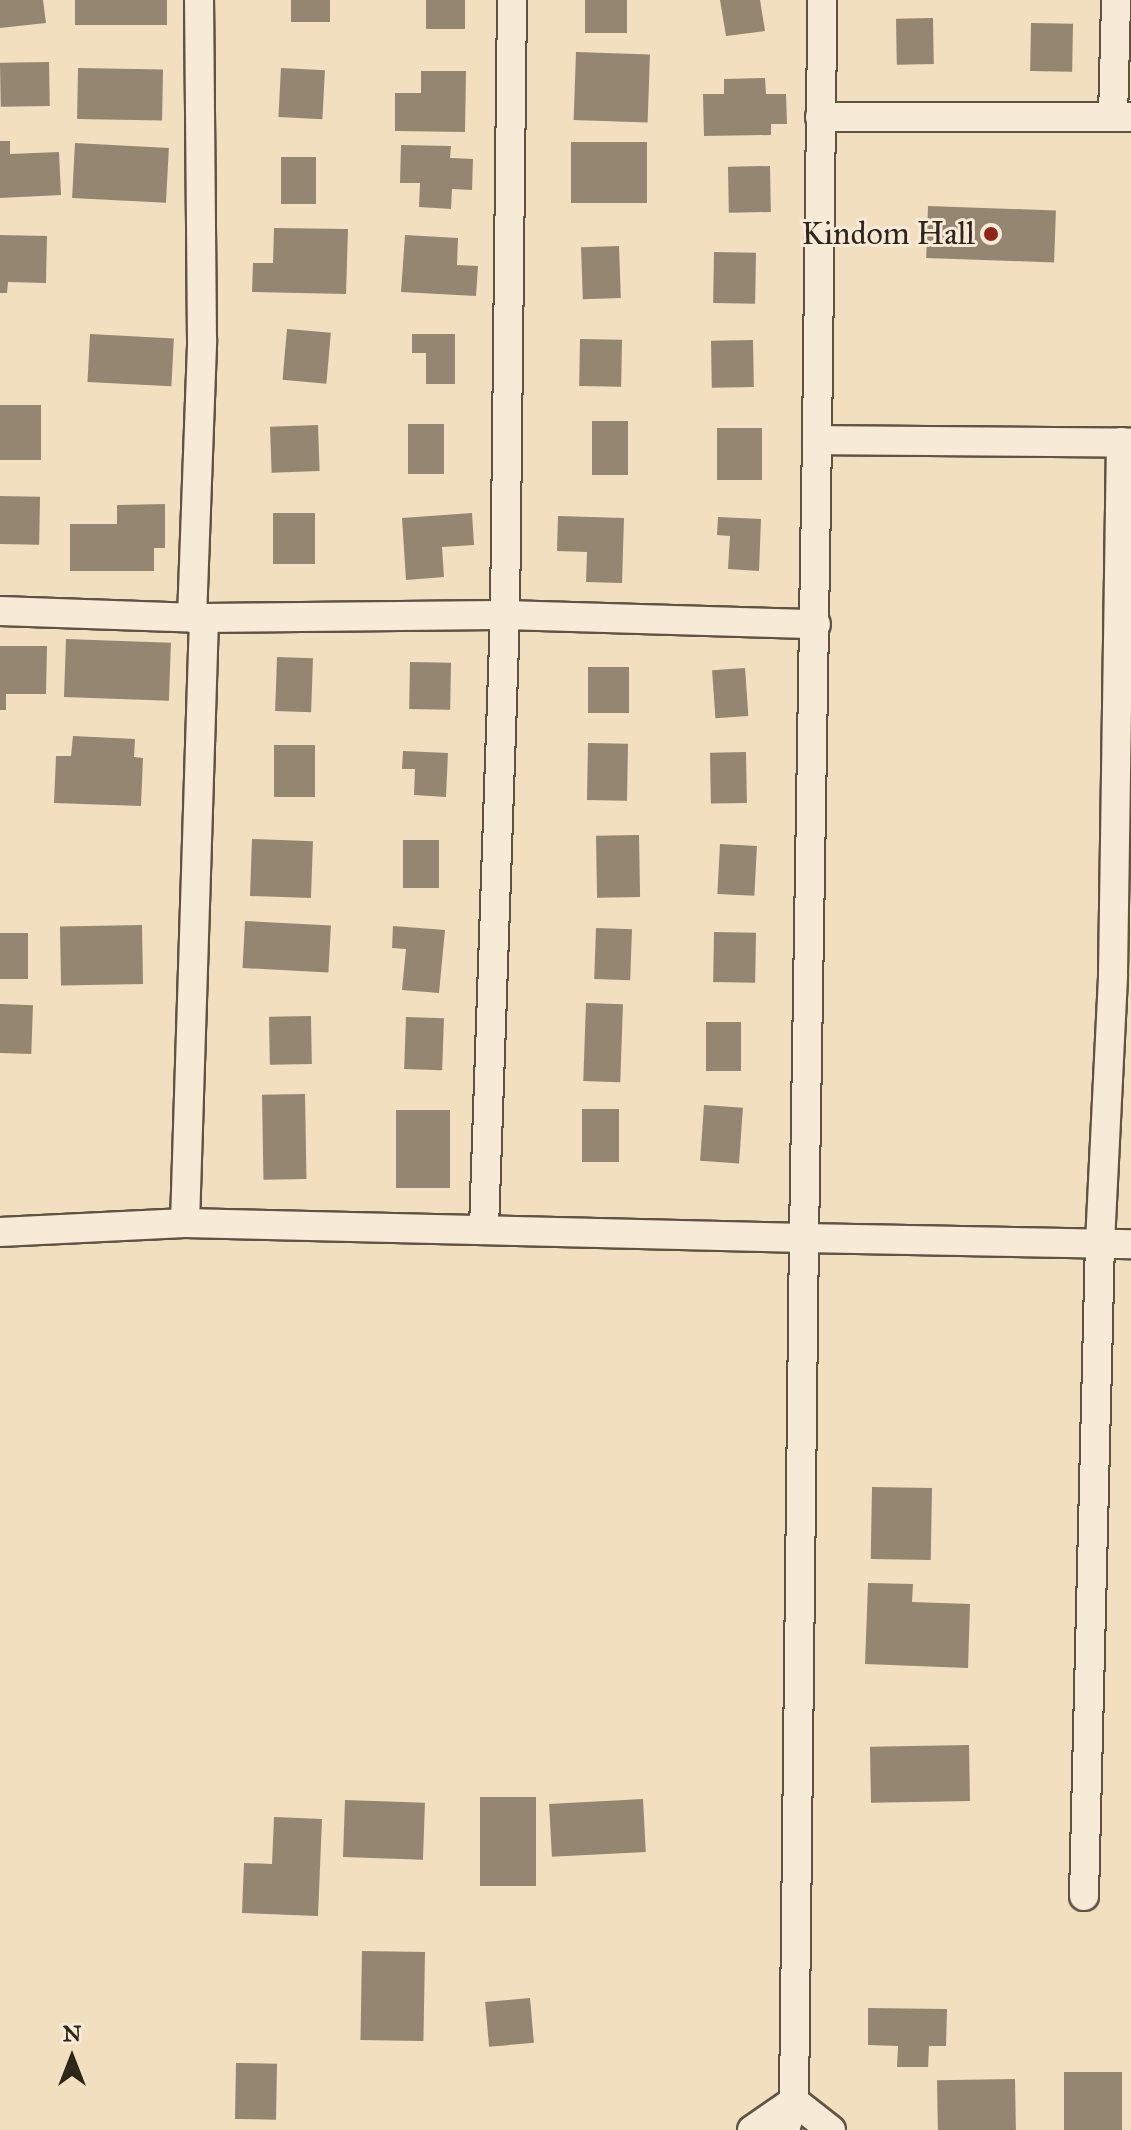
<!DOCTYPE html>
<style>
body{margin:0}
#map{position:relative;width:1131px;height:2130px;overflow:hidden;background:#f2dfc0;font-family:"IM FELL Great Primer",serif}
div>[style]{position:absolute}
.building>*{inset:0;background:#948671;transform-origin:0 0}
.roads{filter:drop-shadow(2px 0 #5f5444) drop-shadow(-2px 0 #5f5444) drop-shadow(0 2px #5f5444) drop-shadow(0 -2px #5f5444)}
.minor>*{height:28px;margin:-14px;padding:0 14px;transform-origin:14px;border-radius:14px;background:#f7ead6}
.dots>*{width:22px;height:22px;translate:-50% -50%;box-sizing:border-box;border:4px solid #f7ead6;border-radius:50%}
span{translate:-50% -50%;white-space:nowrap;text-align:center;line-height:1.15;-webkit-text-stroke:6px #f7ead6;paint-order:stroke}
.poi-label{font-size:32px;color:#2e251b}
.right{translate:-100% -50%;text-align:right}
.north{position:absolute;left:32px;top:2018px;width:80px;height:80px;-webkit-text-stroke:6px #f7ead6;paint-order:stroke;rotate:0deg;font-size:22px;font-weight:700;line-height:32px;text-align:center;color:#2e251b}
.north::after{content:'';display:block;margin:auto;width:28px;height:36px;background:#2e251b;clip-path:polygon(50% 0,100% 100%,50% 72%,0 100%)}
</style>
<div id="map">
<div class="building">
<i style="clip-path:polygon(0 0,43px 0,46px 23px,0 28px)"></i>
<i style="left:75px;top:0;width:92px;height:25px"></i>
<i style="left:291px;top:0;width:39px;height:22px"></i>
<i style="left:426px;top:0;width:39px;height:29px"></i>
<i style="left:585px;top:0;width:42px;height:33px"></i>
<i style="clip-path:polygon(720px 0,760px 0,765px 31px,726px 36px)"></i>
<i style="left:933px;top:18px;width:46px;height:37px;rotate:89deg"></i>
<i style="left:1031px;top:23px;width:42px;height:48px;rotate:1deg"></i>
<i style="left:576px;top:52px;width:74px;height:68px;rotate:2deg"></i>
<i style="left:49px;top:62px;width:44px;height:49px;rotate:89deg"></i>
<i style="left:78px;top:68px;width:85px;height:51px;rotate:1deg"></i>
<i style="left:281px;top:68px;width:44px;height:49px;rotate:3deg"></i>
<i style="clip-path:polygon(421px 71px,466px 71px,465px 132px,395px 131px,395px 93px,421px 93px)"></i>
<i style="clip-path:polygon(765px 78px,766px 94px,786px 94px,787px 124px,771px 124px,771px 135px,704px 136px,703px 94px,724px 94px,724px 79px)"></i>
<i style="clip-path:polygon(0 141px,10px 141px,10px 154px,59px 152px,61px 195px,0 198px)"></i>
<i style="left:647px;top:142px;width:61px;height:76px;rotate:90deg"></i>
<i style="left:75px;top:143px;width:94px;height:55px;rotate:3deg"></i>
<i style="clip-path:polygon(401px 145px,451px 146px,450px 158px,473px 159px,472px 190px,452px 189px,451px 209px,419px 207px,420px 183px,400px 183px)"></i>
<i style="left:281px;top:157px;width:35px;height:47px"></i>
<i style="left:770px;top:166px;width:46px;height:42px;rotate:89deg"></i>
<i style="left:928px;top:206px;width:128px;height:52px;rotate:2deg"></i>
<i style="clip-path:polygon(274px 228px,348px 229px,346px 294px,252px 292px,253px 263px,273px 263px)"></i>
<i style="clip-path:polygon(0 235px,47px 236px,46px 283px,8px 282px,7px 293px,0 293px)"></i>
<i style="clip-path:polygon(405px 235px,458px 238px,457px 265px,478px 266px,476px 296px,401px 292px)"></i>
<i style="left:619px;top:246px;width:52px;height:38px;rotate:88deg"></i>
<i style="left:714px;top:252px;width:42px;height:51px;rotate:1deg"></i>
<i style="left:287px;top:329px;width:44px;height:51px;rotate:5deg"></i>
<i style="left:90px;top:334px;width:84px;height:48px;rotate:3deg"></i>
<i style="clip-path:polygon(412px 334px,455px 334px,455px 384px,426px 384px,426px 353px,412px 353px)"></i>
<i style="left:580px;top:339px;width:42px;height:47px;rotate:1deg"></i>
<i style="left:753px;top:340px;width:47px;height:42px;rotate:89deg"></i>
<i style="left:0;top:405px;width:41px;height:55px"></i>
<i style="left:592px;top:421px;width:36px;height:54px"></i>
<i style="left:408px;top:424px;width:36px;height:50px"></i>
<i style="left:318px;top:425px;width:46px;height:48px;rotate:88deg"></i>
<i style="left:717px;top:428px;width:45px;height:52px"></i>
<i style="left:0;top:496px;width:40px;height:48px;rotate:1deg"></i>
<i style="clip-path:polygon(165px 504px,165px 548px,154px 548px,154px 571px,70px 571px,70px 524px,117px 524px,117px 505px)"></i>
<i style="left:273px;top:513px;width:42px;height:51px"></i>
<i style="clip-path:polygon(472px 513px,474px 545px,442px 547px,444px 577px,406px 580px,402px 518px)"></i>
<i style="clip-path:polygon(558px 516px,624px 518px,622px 583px,586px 582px,587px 552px,557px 551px)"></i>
<i style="clip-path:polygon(718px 517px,761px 519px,759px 571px,728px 569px,730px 536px,717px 535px)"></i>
<i style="left:66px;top:639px;width:105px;height:58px;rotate:2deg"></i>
<i style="clip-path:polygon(0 646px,47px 646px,46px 694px,6px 694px,6px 710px,0 710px)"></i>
<i style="left:277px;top:657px;width:36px;height:54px;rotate:2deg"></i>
<i style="left:410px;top:662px;width:41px;height:47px;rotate:1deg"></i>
<i style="left:629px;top:667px;width:46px;height:41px;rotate:90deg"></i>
<i style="left:745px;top:668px;width:48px;height:33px;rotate:86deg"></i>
<i style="clip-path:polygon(73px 736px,135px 739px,134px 757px,143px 758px,141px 806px,54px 803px,56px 756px,71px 756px)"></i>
<i style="left:588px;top:743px;width:40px;height:57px;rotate:1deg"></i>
<i style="left:274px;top:745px;width:41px;height:52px"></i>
<i style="clip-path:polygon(403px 751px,448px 753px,446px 797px,414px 795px,415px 769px,402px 769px)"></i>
<i style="left:746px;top:752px;width:51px;height:36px;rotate:89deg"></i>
<i style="left:639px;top:835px;width:62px;height:43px;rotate:89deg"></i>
<i style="left:252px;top:839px;width:61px;height:57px;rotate:2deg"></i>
<i style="left:403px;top:840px;width:36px;height:48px"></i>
<i style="left:720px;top:844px;width:37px;height:50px;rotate:3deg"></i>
<i style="left:245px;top:921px;width:86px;height:47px;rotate:3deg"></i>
<i style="left:142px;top:925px;width:59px;height:82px;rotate:89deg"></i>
<i style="clip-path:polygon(393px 926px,445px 930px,439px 993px,402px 990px,406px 949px,392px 948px)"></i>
<i style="left:596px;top:928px;width:36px;height:51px;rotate:2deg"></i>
<i style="left:714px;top:932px;width:42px;height:50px;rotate:1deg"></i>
<i style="left:0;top:933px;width:28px;height:46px"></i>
<i style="left:586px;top:1003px;width:37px;height:78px;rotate:2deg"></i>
<i style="left:0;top:1004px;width:33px;height:49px;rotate:2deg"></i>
<i style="left:311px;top:1016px;width:48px;height:42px;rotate:89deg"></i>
<i style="left:406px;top:1017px;width:38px;height:52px;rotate:2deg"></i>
<i style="left:706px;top:1022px;width:35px;height:49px"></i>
<i style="left:305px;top:1094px;width:85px;height:43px;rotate:89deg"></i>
<i style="left:704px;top:1105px;width:39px;height:56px;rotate:4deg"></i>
<i style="left:582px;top:1109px;width:37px;height:53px"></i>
<i style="left:396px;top:1110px;width:54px;height:78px"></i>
<i style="left:872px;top:1487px;width:60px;height:72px;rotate:1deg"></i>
<i style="clip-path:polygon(868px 1583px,913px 1584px,912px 1602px,970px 1604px,968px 1668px,865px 1664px)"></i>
<i style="left:969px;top:1745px;width:56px;height:99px;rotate:89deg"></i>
<i style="left:480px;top:1797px;width:56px;height:89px"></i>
<i style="left:643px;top:1799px;width:53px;height:94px;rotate:87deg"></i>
<i style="left:345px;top:1800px;width:80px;height:57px;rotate:2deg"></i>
<i style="clip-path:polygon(274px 1817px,322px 1819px,318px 1916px,242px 1913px,244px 1863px,272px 1864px)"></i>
<i style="left:362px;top:1951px;width:63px;height:89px;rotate:1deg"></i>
<i style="left:530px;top:1998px;width:45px;height:45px;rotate:85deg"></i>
<i style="clip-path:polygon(868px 2008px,947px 2009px,946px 2046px,929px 2046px,928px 2067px,897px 2067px,898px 2046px,868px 2045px)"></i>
<i style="left:236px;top:2063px;width:41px;height:56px;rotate:1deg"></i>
<i style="left:1064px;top:2072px;width:58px;height:58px"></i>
<i style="left:1015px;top:2079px;width:51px;height:78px;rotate:89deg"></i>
</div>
<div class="roads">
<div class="minor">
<i style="left:820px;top:117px;width:311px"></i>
<i style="left:1113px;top:117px;width:117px;rotate:-88.5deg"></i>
<i style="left:817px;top:440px;width:440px;rotate:-89.3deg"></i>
<i style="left:0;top:611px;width:204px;rotate:2deg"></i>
<i style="left:204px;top:618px;width:301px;rotate:-0.6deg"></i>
<i style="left:505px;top:615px;width:311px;rotate:1.7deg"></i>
<i style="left:192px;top:618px;width:278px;rotate:-87.9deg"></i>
<i style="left:202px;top:340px;width:340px;rotate:-90.5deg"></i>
<i style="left:185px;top:1223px;width:605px;rotate:-88.2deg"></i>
<i style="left:484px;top:1228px;width:613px;rotate:-88.04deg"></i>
<i style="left:505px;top:615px;width:615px;rotate:-89.35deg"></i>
<i style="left:0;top:1232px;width:185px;rotate:-2.8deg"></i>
<i style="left:185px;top:1223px;width:619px;rotate:1.39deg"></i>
<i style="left:804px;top:1238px;width:798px;rotate:-89.07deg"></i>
<i style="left:817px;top:440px;width:314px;rotate:0.5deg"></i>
<i style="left:1084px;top:1896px;width:653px;rotate:-88.6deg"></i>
<i style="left:1100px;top:1243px;width:269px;rotate:-87.2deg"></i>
<i style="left:1113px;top:974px;width:532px;rotate:-89.14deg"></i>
<i style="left:794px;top:2101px;width:47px;rotate:38.1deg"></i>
<i style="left:752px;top:2130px;width:51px;rotate:-34.6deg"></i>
<i style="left:785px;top:2130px;width:30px;rotate:-73deg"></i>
<i style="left:794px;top:2101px;width:863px;rotate:-89.34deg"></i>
<i style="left:804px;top:1238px;width:327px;rotate:1.1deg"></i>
</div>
</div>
<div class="dots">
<i style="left:991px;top:234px;background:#8f2418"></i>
</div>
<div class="poi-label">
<span class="right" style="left:975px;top:234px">Kindom Hall</span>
</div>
<div class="north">N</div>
</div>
